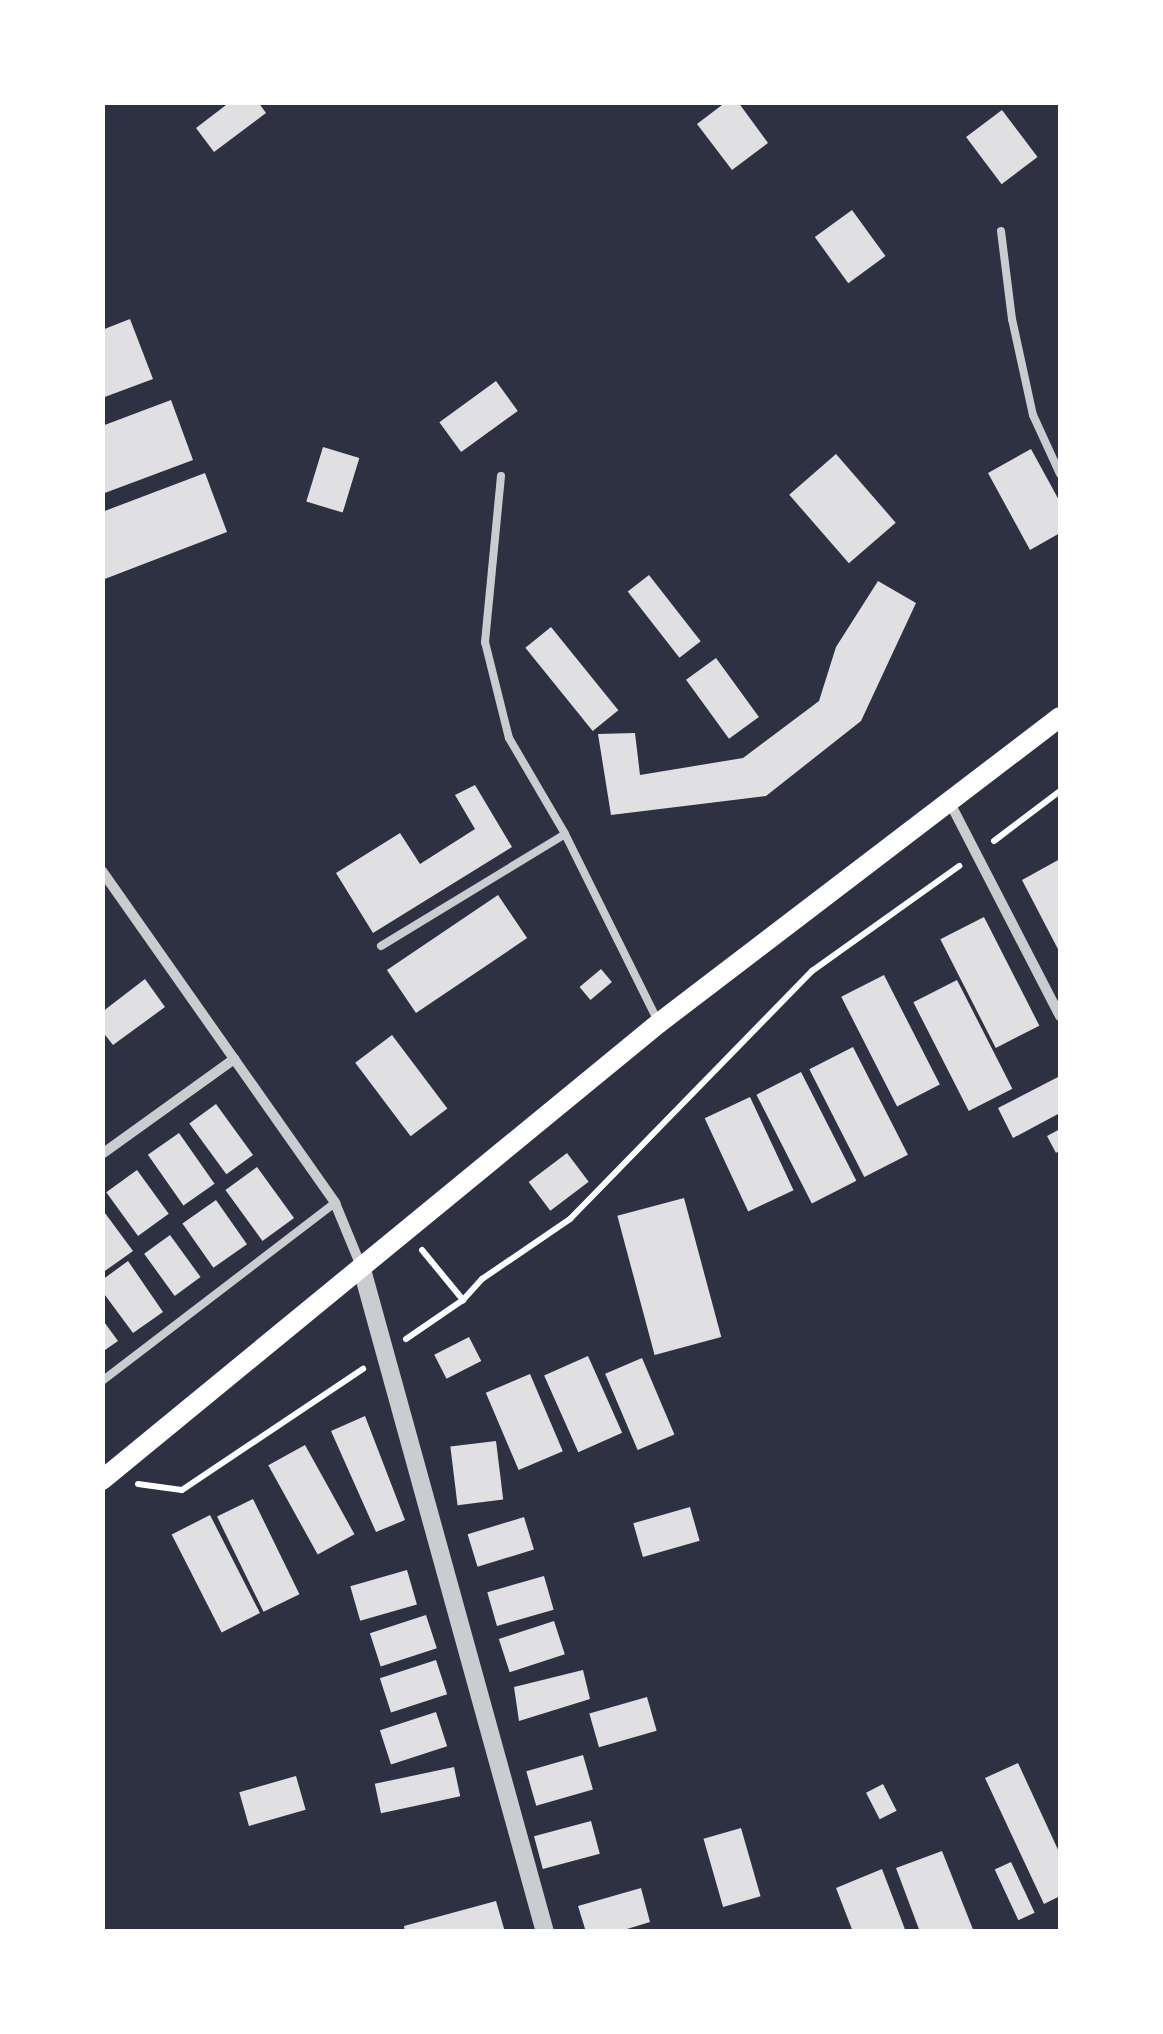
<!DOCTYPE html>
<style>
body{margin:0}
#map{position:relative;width:1163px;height:2034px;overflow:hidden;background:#2d3142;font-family:"IBM Plex Sans",sans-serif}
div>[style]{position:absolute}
.building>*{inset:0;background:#e0e0e3;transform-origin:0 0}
.path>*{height:6px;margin:-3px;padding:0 3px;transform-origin:3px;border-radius:3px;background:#fff}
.service>*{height:8px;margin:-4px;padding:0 4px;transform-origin:4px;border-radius:4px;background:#caccd0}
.minor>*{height:10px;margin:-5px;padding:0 5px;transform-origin:5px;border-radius:5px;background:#caccd0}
.tertiary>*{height:18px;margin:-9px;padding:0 9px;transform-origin:9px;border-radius:9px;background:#caccd0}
.secondary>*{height:20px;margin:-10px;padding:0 10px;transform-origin:10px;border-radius:10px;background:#fff}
span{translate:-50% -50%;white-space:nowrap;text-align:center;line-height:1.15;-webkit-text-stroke:10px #fff;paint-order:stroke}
.frame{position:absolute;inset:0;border:105px solid #fff;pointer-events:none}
</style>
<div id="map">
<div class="building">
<i style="clip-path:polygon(230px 102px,258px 102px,266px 113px,214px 152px,196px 128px)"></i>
<i style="clip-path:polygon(726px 102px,738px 102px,768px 143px,732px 170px,697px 124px)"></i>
<i style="left:1002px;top:110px;width:59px;height:45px;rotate:53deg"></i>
<i style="left:852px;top:210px;width:57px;height:46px;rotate:54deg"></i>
<i style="clip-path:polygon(130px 319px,153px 379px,102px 398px,102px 330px)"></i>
<i style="left:496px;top:381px;width:37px;height:70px;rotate:54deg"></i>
<i style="clip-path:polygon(171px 400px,193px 460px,102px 494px,102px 426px)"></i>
<i style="left:323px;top:447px;width:38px;height:57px;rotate:17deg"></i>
<i style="clip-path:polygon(1031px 449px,1060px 502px,1060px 533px,1030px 550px,988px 473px)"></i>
<i style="left:836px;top:454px;width:91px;height:62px;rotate:49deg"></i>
<i style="clip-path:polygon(205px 473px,227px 532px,102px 580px,102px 512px)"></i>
<i style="left:649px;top:575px;width:84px;height:27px;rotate:52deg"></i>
<i style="clip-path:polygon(878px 581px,916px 603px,861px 721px,766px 796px,611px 815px,598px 734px,635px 733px,640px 775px,743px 758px,819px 701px,836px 647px)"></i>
<i style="left:551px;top:627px;width:107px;height:33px;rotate:51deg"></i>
<i style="left:716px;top:658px;width:73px;height:37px;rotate:54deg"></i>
<i style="clip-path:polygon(475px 785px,512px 847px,373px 933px,336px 873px,400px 833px,420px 864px,475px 829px,455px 795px)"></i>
<i style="clip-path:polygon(1060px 859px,1060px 953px,1022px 880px)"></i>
<i style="left:498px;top:895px;width:52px;height:134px;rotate:56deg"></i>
<i style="left:984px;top:917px;width:122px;height:49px;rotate:63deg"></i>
<i style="left:601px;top:969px;width:17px;height:28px;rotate:50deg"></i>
<i style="left:884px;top:975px;width:123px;height:48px;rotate:63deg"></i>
<i style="clip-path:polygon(145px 979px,165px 1007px,113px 1045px,102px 1031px,102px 1012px)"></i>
<i style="left:957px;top:980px;width:122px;height:49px;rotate:63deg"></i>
<i style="left:392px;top:1035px;width:92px;height:46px;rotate:53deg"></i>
<i style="left:853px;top:1047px;width:121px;height:49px;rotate:63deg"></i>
<i style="left:801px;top:1072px;width:122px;height:50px;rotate:63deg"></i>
<i style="clip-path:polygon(1060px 1076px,1060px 1113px,1013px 1138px,998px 1108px)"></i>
<i style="left:750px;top:1097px;width:103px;height:50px;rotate:65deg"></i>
<i style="left:216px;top:1104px;width:63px;height:33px;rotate:54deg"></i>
<i style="clip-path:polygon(1060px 1129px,1060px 1150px,1056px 1153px,1047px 1136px)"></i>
<i style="left:179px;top:1133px;width:62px;height:38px;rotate:55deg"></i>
<i style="left:567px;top:1153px;width:36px;height:48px;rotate:53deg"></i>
<i style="left:257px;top:1167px;width:63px;height:39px;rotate:54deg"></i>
<i style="left:137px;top:1170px;width:54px;height:38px;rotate:54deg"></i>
<i style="left:684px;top:1198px;width:144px;height:69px;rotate:75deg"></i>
<i style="left:216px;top:1200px;width:54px;height:41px;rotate:55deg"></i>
<i style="clip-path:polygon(102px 1209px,133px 1251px,102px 1273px)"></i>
<i style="left:170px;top:1235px;width:52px;height:32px;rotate:54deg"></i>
<i style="clip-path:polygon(128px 1261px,163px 1312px,133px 1333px,102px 1291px,102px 1280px)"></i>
<i style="clip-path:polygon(102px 1319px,118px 1341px,102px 1352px)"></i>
<i style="left:469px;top:1337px;width:27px;height:39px;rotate:63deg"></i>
<i style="left:588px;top:1356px;width:84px;height:48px;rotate:66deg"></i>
<i style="left:642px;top:1358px;width:83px;height:40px;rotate:67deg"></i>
<i style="left:530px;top:1374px;width:84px;height:48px;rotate:67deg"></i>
<i style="clip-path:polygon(365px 1416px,405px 1520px,376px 1532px,331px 1431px)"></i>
<i style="left:496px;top:1441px;width:59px;height:46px;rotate:83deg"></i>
<i style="left:305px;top:1445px;width:102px;height:42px;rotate:61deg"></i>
<i style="left:253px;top:1499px;width:106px;height:40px;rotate:64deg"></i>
<i style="left:690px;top:1507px;width:35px;height:59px;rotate:74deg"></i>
<i style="left:210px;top:1515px;width:110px;height:43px;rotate:63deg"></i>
<i style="left:524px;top:1517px;width:34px;height:59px;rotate:73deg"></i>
<i style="left:407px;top:1570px;width:36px;height:59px;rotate:74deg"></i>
<i style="left:544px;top:1576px;width:35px;height:59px;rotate:74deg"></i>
<i style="left:426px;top:1615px;width:35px;height:59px;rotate:72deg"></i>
<i style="left:554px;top:1621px;width:35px;height:58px;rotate:72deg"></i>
<i style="left:436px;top:1660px;width:36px;height:59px;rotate:72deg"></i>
<i style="clip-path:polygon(583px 1670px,590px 1699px,519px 1721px,514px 1687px)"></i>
<i style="left:647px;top:1697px;width:35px;height:60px;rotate:74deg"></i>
<i style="left:436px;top:1712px;width:36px;height:59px;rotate:72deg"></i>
<i style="left:583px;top:1755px;width:36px;height:59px;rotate:74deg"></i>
<i style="clip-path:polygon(1018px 1763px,1060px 1854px,1060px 1896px,1044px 1904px,985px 1778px)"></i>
<i style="left:454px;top:1767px;width:30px;height:81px;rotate:78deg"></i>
<i style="left:296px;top:1776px;width:35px;height:59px;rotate:74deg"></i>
<i style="left:883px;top:1784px;width:30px;height:19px;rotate:63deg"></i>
<i style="left:591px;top:1821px;width:34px;height:59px;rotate:75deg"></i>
<i style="left:741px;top:1828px;width:71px;height:39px;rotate:74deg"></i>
<i style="clip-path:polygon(942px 1851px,974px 1932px,920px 1932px,896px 1868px)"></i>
<i style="left:1011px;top:1862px;width:56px;height:18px;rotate:65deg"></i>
<i style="clip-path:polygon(882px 1869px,906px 1932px,853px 1932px,836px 1888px)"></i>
<i style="clip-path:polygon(641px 1888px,650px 1922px,617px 1932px,586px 1932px,578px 1906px)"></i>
<i style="clip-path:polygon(496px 1901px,505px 1932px,405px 1932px,404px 1926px)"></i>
</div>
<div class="path">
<i style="left:994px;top:841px;width:83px;rotate:-37.1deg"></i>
<i style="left:422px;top:1250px;width:65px;rotate:50.6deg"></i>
<i style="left:463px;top:1300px;width:28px;rotate:-48deg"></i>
<i style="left:482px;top:1279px;width:107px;rotate:-34.3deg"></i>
<i style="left:570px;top:1219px;width:347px;rotate:-45.7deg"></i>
<i style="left:812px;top:971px;width:181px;rotate:-35.5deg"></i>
<i style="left:406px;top:1339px;width:69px;rotate:-34.4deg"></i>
<i style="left:138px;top:1484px;width:44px;rotate:7.8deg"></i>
<i style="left:182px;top:1490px;width:218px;rotate:-33.8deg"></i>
</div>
<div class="service">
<i style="left:1001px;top:231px;width:89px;rotate:82.9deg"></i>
<i style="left:1012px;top:319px;width:98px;rotate:77.7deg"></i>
<i style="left:1033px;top:415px;width:65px;rotate:65.4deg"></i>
<i style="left:501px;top:476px;width:167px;rotate:95.5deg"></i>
<i style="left:485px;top:642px;width:99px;rotate:76deg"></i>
<i style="left:509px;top:738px;width:111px;rotate:59.7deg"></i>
<i style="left:565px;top:834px;width:209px;rotate:63.6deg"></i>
<i style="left:381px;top:946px;width:215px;rotate:-31.3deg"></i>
<i style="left:102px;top:1381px;width:293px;rotate:-37.4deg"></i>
</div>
<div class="minor">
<i style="left:950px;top:803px;width:240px;rotate:62.7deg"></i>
<i style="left:102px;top:871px;width:406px;rotate:54.9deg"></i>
<i style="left:335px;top:1203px;width:68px;rotate:67.6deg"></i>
<i style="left:102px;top:1154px;width:163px;rotate:-35.7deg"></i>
</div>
<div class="tertiary">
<i style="left:361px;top:1266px;width:691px;rotate:74.56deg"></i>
</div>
<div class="secondary">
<i style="left:102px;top:1480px;width:720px;rotate:-39.37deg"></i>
<i style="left:659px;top:1023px;width:504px;rotate:-37.35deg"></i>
</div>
<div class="frame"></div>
</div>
